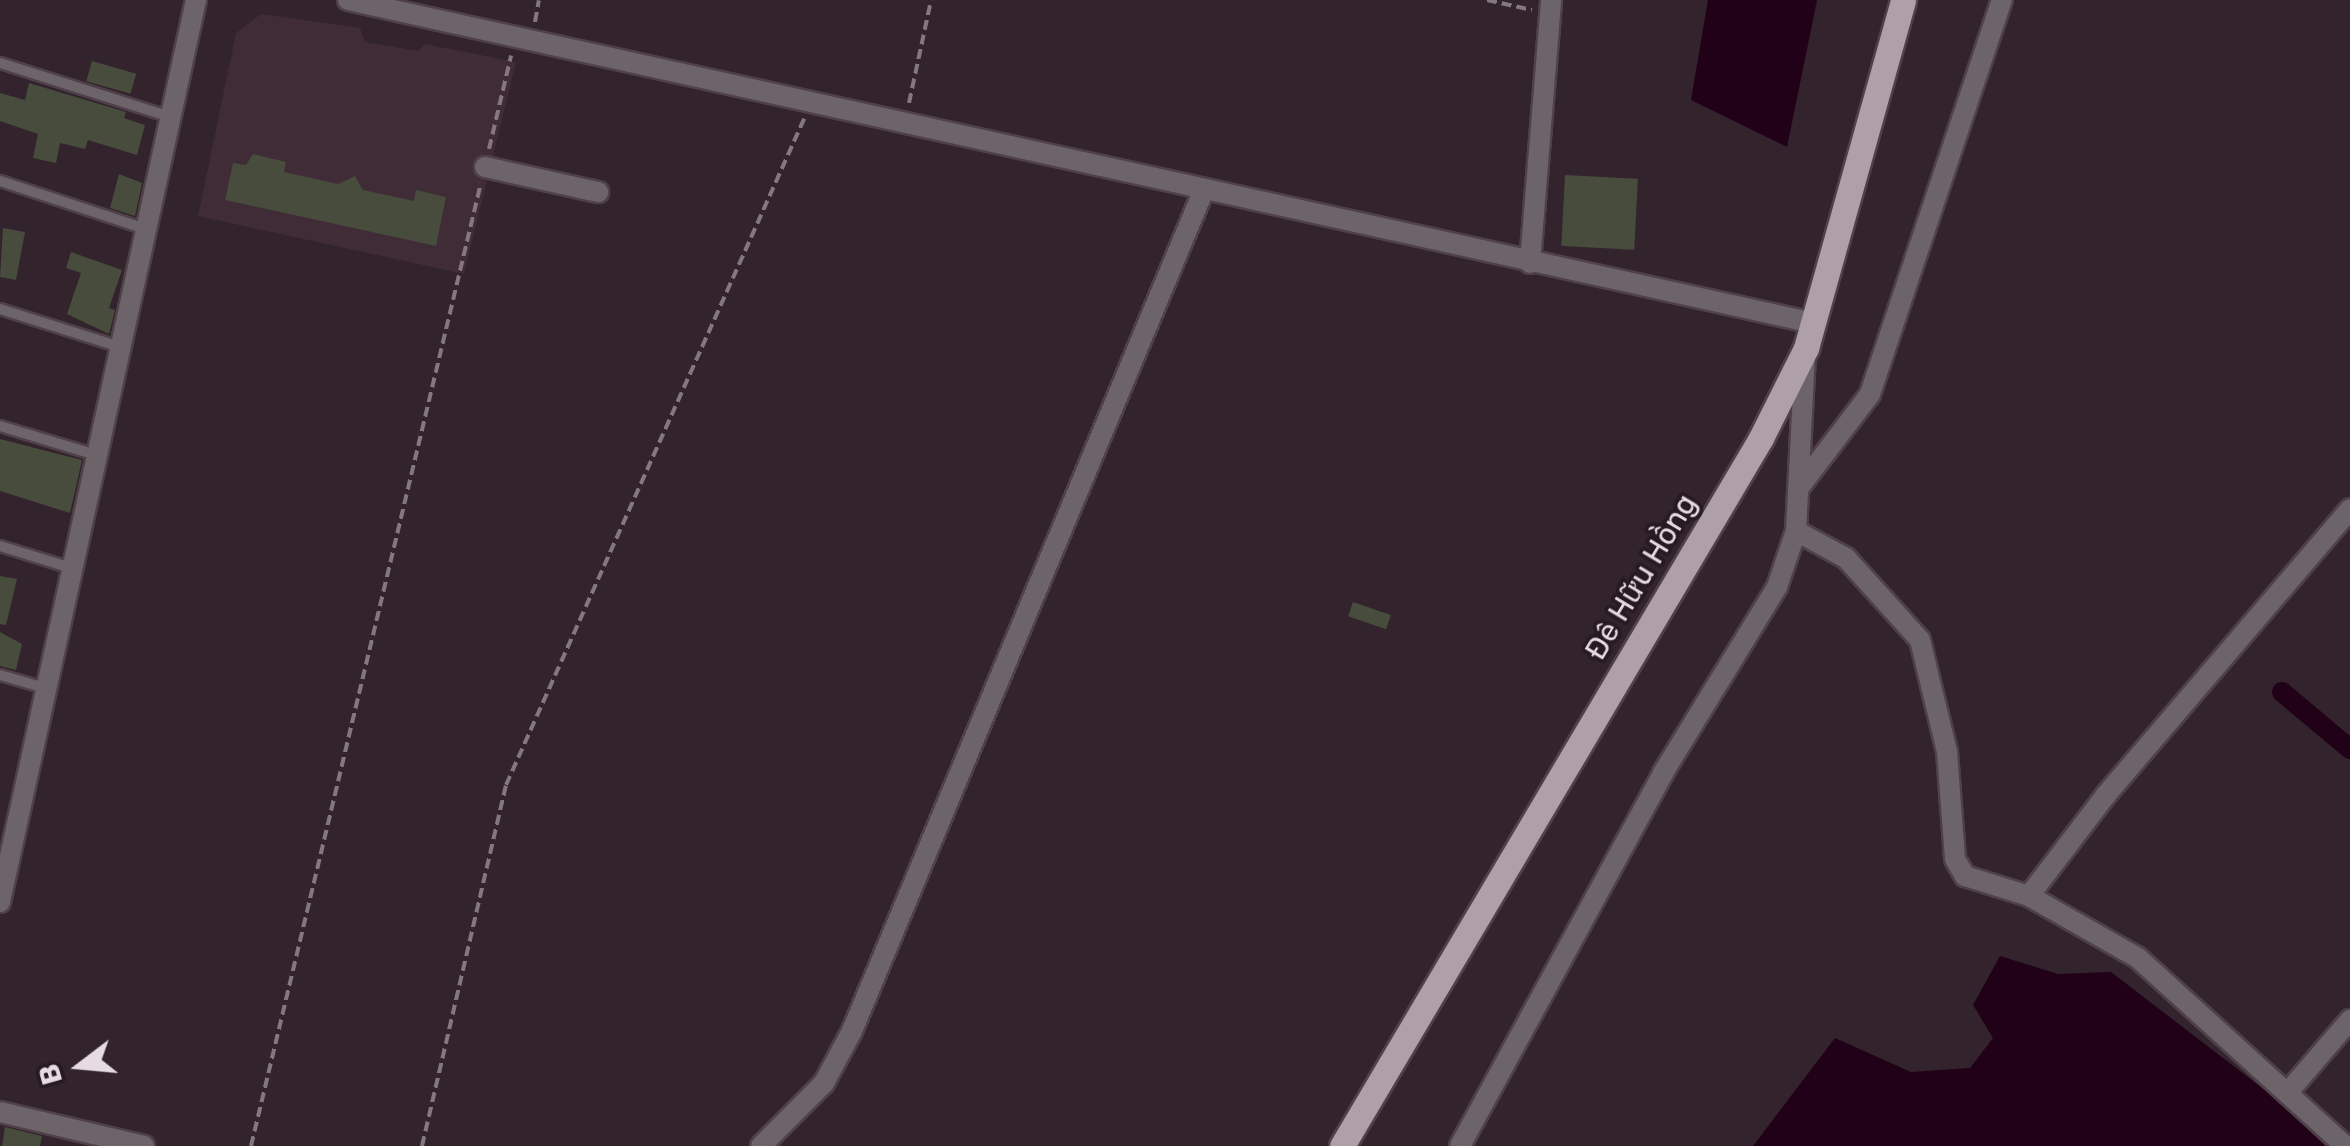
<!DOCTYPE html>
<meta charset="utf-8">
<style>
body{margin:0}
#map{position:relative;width:2350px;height:1146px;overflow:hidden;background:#32232c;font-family:Rubik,sans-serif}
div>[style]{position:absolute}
.built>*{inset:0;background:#3f2c37}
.water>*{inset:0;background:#210117}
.canal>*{height:20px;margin:-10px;padding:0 10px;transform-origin:10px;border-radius:10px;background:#210117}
.building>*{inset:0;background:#474c3c;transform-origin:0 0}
.path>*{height:4px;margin-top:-2px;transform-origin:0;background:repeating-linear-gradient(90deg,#84777f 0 10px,transparent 0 15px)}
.roads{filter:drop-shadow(2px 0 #4f4049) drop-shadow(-2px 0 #4f4049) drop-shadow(0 2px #4f4049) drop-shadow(0 -2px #4f4049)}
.lane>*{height:10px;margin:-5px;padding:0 5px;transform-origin:5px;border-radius:5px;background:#6c6469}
.street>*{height:20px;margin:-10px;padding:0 10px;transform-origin:10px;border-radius:10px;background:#6c6469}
.primary>*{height:25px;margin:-12.5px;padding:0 12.5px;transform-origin:12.5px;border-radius:12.5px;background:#af9fa9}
span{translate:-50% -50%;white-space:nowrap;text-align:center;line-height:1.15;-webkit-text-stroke:8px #281a23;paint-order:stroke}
.street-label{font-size:30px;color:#e6dbe1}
.north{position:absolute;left:30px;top:1016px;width:100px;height:100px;-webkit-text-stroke:8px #281a23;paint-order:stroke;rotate:254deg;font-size:28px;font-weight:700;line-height:40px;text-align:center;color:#e6dbe1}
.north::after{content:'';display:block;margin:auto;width:35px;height:45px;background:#e6dbe1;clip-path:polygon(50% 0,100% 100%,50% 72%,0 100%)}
</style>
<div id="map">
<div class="built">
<i style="clip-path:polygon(261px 14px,360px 28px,365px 42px,418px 51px,425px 44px,516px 62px,464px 274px,198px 216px,236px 33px)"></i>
</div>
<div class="water">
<i style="clip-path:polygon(1708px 0,1817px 0,1787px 147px,1691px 100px)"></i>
<i style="clip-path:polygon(2000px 956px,2058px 974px,2111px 972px,2292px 1111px,2325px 1146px,1753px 1146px,1835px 1038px,1911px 1072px,1970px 1068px,1993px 1038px,1973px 1005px)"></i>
</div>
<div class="canal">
<i style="left:2282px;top:692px;width:89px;rotate:40deg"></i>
</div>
<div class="building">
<i style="left:92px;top:61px;width:46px;height:21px;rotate:16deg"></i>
<i style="clip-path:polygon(29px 83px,126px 112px,124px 118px,145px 125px,137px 155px,88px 140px,85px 149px,60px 143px,56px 163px,33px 158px,38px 134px,0 121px,0 93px,25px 100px)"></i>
<i style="clip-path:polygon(253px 154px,286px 162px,284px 172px,338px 184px,355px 176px,363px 190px,414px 201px,416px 190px,446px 197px,436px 246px,225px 200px,233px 163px,246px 165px)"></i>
<i style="clip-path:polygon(119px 174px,142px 183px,135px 216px,110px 208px)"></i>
<i style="left:1565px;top:175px;width:73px;height:71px;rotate:3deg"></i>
<i style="clip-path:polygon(3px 228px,25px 232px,16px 280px,0 277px)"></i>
<i style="clip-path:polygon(71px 252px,122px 270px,109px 308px,115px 310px,109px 334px,67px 314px,81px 273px,66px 268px)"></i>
<i style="clip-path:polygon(0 439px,82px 460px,70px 513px,0 491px)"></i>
<i style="clip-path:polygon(0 576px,17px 579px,6px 625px,0 624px)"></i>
<i style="left:1353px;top:602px;width:40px;height:15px;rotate:19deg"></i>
<i style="clip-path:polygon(0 632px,22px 644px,16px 670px,0 666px)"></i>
<i style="clip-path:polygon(5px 1127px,42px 1136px,40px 1146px,2px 1146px)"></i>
</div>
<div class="path">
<i style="left:1487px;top:0;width:46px;rotate:12.5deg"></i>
<i style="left:535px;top:22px;width:22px;rotate:-80deg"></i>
<i style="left:909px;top:103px;width:105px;rotate:-77.9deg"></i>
<i style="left:489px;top:149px;width:96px;rotate:-76.7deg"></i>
<i style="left:251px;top:1146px;width:990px;rotate:-76.57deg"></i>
<i style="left:422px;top:1146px;width:371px;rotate:-76.9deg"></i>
<i style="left:506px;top:785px;width:730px;rotate:-65.89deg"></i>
</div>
<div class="roads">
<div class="lane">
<i style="left:0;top:63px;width:178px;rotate:17.6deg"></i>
<i style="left:0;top:181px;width:154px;rotate:18.2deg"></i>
<i style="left:0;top:309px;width:126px;rotate:17.6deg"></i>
<i style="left:0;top:426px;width:100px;rotate:16.8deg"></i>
<i style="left:0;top:546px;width:74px;rotate:17.2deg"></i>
<i style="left:0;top:675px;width:47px;rotate:16.1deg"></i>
</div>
<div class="street">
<i style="left:348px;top:0;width:1500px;rotate:12.43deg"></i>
<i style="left:485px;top:167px;width:116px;rotate:12.5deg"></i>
<i style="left:1530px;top:263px;width:264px;rotate:-85.4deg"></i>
<i style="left:1805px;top:354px;width:177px;rotate:92.9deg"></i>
<i style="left:1796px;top:531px;width:57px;rotate:28.4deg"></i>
<i style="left:1846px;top:558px;width:110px;rotate:47.9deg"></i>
<i style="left:1920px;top:640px;width:115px;rotate:76.4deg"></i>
<i style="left:1947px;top:752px;width:107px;rotate:85.7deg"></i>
<i style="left:1955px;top:859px;width:20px;rotate:60deg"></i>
<i style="left:1965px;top:876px;width:67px;rotate:17.4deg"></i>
<i style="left:2029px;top:896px;width:125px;rotate:29.6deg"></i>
<i style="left:2138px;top:958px;width:280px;rotate:42.2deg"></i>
<i style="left:1798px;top:489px;width:119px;rotate:-52.8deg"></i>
<i style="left:1870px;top:394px;width:416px;rotate:-71.5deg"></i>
<i style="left:2029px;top:896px;width:127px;rotate:-52.7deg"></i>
<i style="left:2106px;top:795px;width:376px;rotate:-49.5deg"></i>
<i style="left:0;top:902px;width:923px;rotate:-77.74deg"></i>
<i style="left:2289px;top:1091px;width:94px;rotate:-49.3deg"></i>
<i style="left:0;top:1112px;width:148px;rotate:13.3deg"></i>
<i style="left:761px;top:1146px;width:89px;rotate:-45deg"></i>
<i style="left:824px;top:1083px;width:59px;rotate:-61.7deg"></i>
<i style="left:852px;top:1031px;width:909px;rotate:-67.3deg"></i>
<i style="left:1460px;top:1146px;width:425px;rotate:-61.4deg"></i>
<i style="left:1663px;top:773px;width:218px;rotate:-58.5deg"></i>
<i style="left:1777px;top:587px;width:59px;rotate:-71.3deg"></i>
</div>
<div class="primary">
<i style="left:1342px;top:1146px;width:823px;rotate:-59.38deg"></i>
<i style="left:1761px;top:438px;width:101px;rotate:-63.4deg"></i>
<i style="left:1806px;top:348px;width:361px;rotate:-74.4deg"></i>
</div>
</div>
<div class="street-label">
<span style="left:1641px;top:577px;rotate:-59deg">Đê Hữu Hồng</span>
</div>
<div class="north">B</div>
</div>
